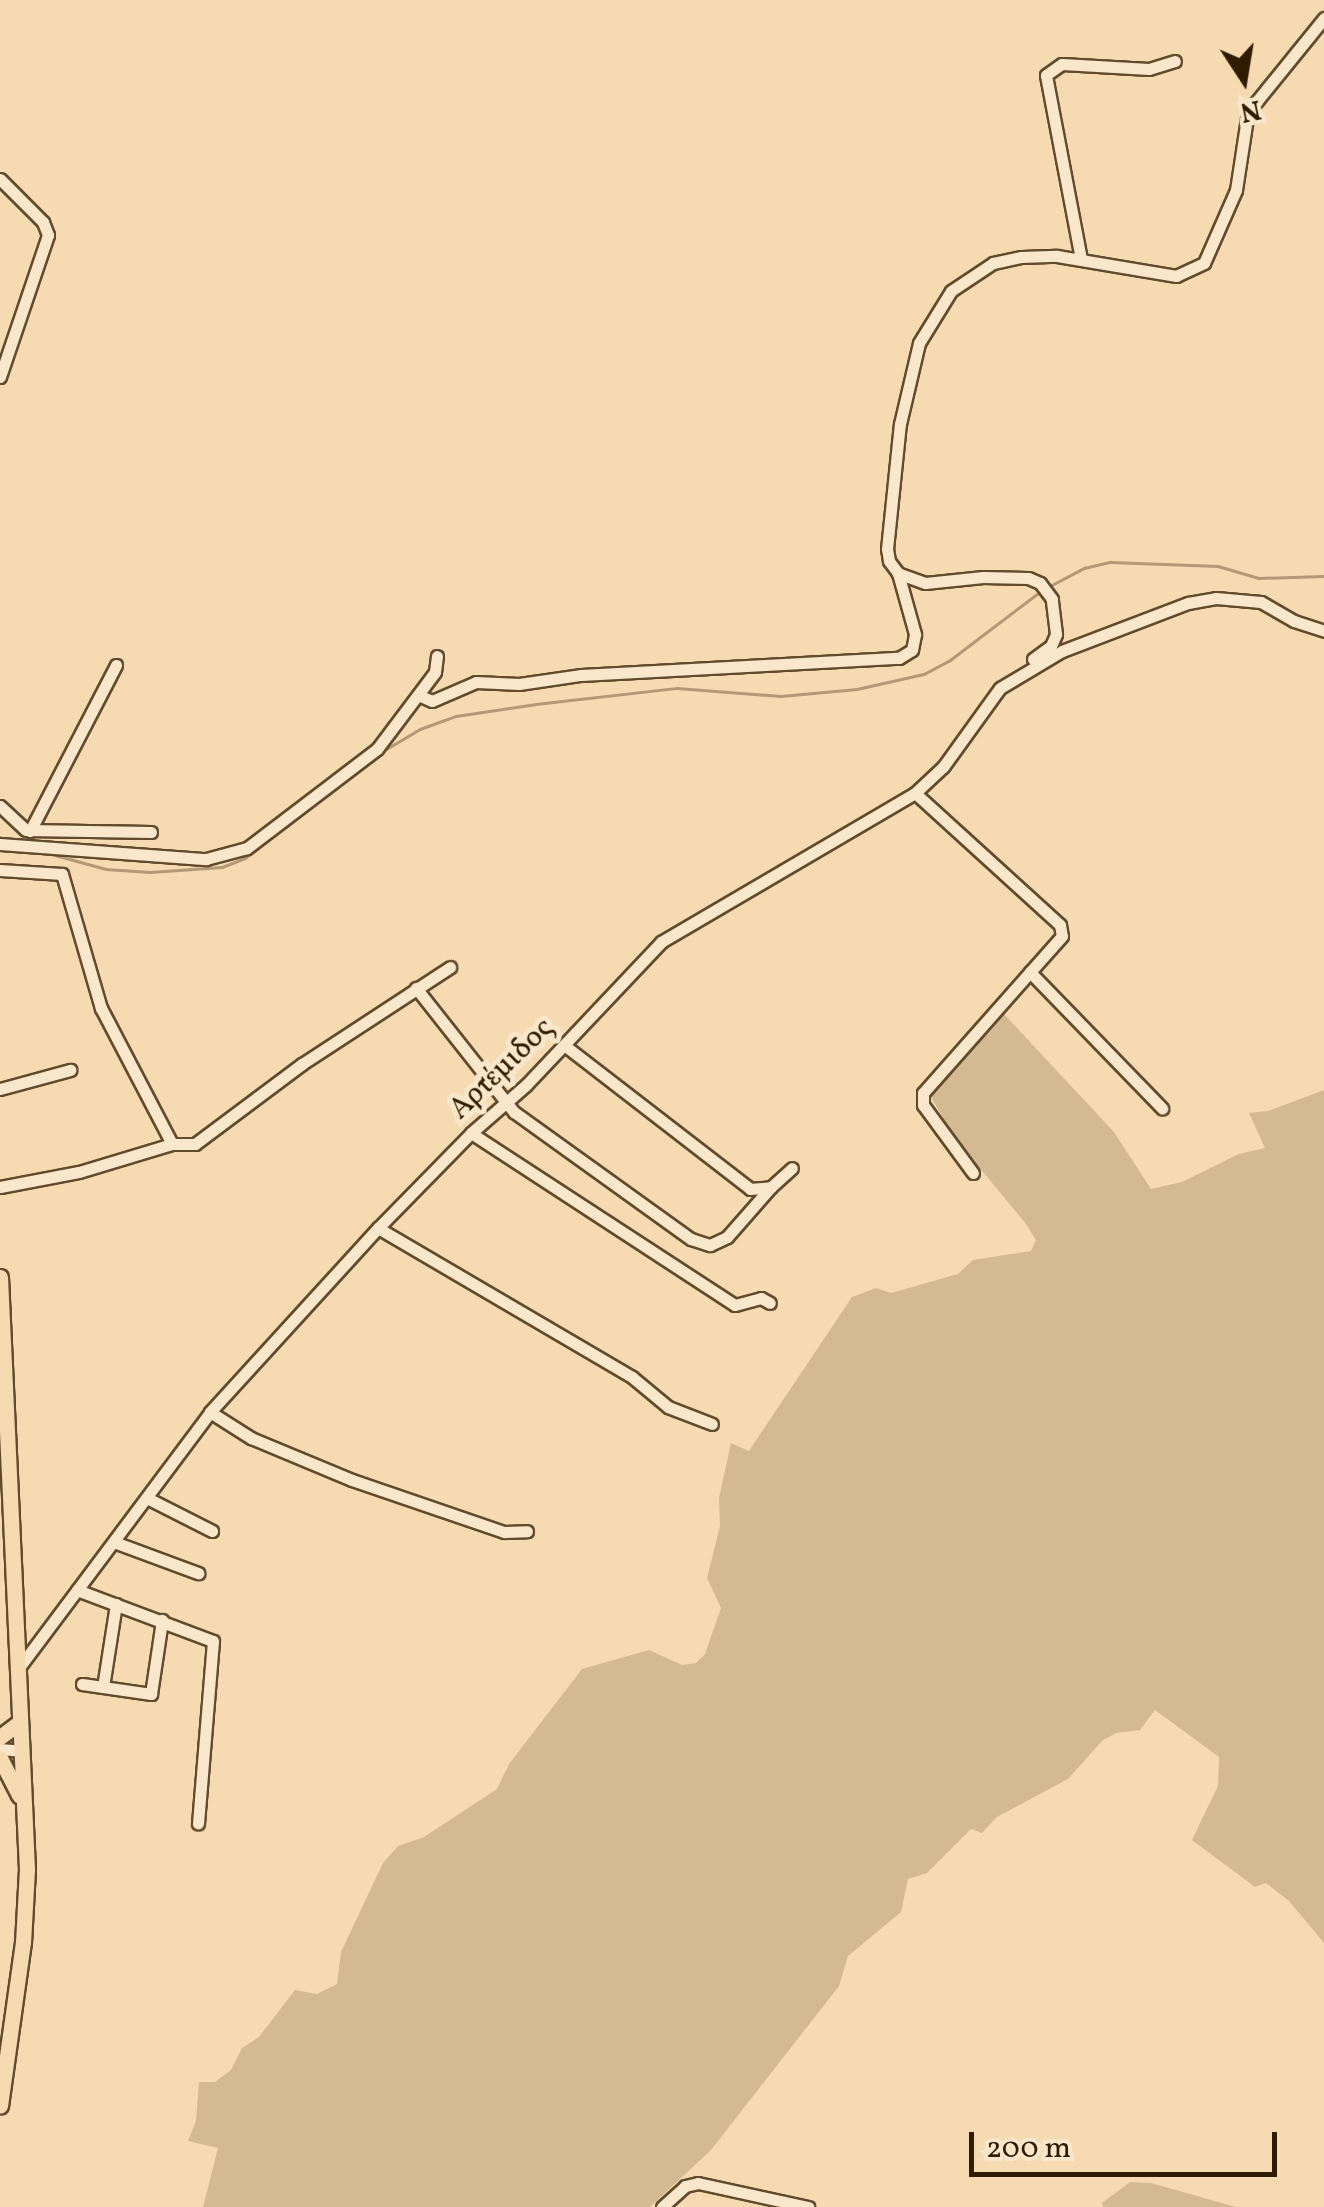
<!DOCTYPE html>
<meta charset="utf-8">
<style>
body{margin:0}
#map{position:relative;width:1324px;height:2207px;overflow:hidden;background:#f6dab1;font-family:Vollkorn,serif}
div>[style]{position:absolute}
.green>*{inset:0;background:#d4ba93}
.stream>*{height:2.5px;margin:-1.25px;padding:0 1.25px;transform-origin:1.25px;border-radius:1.25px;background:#b39975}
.roads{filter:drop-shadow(2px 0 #624b2c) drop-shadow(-2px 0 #624b2c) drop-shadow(0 2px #624b2c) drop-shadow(0 -2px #624b2c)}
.minor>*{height:11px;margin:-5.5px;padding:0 5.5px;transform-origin:5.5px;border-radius:5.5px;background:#f9e7cc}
.major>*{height:15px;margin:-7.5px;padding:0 7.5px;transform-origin:7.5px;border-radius:7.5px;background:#f6dab1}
span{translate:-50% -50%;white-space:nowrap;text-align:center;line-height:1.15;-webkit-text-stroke:10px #f9e7cc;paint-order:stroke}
.street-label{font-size:30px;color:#301b00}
.north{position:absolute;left:1194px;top:30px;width:100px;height:100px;-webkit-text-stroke:8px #f9e7cc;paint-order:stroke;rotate:168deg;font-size:28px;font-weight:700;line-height:40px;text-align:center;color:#301b00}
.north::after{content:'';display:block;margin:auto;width:35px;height:45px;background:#301b00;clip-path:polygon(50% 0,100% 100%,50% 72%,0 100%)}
.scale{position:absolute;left:969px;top:2132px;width:308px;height:45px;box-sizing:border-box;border:5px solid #301b00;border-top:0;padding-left:12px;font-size:30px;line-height:35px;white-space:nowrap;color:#301b00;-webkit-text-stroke:8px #f9e7cc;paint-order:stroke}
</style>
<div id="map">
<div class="green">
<i style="clip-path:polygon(1003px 1013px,1114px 1132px,1151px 1189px,1182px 1182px,1239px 1154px,1265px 1148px,1249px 1113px,1268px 1111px,1324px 1090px,1324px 1943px,1289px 1901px,1266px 1883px,1255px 1887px,1192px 1840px,1218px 1786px,1219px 1757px,1155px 1710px,1140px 1730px,1116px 1733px,1102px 1741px,1068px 1779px,997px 1817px,982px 1833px,971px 1829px,927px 1873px,908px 1879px,901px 1912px,848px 1956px,839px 1986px,711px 2150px,650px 2207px,203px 2207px,218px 2148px,188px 2141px,196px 2121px,199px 2082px,215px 2082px,231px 2070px,242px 2048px,259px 2037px,295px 1990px,317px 1994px,337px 1984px,341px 1952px,383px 1863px,398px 1846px,424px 1837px,497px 1789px,509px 1764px,582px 1669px,649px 1650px,682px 1665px,696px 1663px,705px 1654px,721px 1608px,707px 1578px,720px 1526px,719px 1498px,731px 1443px,749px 1451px,852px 1297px,876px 1288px,891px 1293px,958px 1274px,973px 1260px,1031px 1251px,1036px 1240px,1026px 1224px,954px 1137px,927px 1090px)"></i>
<i style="clip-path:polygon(1130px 2182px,1151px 2183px,1236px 2207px,1103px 2207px,1102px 2203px)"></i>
</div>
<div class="stream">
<i style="left:1048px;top:587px;width:41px;rotate:-27.8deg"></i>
<i style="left:1084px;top:568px;width:27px;rotate:-13deg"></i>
<i style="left:1110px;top:562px;width:108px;rotate:2.1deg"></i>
<i style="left:1218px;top:566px;width:43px;rotate:16.3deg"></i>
<i style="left:1259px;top:578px;width:65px;rotate:-1.8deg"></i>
<i style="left:383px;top:751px;width:43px;rotate:-30.7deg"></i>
<i style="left:420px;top:729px;width:38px;rotate:-20deg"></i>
<i style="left:456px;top:716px;width:81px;rotate:-8.5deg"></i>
<i style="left:536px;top:704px;width:142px;rotate:-6.5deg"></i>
<i style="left:677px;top:688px;width:104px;rotate:4.4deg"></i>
<i style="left:781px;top:696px;width:76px;rotate:-5.3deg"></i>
<i style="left:857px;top:689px;width:69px;rotate:-12.6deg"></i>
<i style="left:924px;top:674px;width:30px;rotate:-28deg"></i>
<i style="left:950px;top:660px;width:114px;rotate:-37.2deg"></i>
<i style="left:0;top:837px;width:9px;rotate:21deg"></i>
<i style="left:44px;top:852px;width:64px;rotate:15.3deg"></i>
<i style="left:106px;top:869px;width:44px;rotate:3.9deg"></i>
<i style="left:150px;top:872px;width:72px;rotate:-4deg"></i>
<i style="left:222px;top:867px;width:25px;rotate:-21deg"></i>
<i style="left:245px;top:858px;width:117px;rotate:-38deg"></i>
</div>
<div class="roads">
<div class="minor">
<i style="left:0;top:179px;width:61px;rotate:45deg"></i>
<i style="left:43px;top:222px;width:14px;rotate:69deg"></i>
<i style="left:48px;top:235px;width:150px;rotate:108.7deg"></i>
<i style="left:1081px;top:259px;width:187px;rotate:-100.8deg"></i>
<i style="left:1046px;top:75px;width:19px;rotate:-35deg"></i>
<i style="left:1062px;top:64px;width:87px;rotate:3.3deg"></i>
<i style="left:1149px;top:69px;width:27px;rotate:-17deg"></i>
<i style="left:1033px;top:659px;width:22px;rotate:-36deg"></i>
<i style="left:1051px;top:646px;width:13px;rotate:-67deg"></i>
<i style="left:1056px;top:634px;width:35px;rotate:-97deg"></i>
<i style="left:1052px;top:599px;width:20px;rotate:-127deg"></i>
<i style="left:1040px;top:583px;width:13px;rotate:-157deg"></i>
<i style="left:1028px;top:578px;width:45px;rotate:-178.7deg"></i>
<i style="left:983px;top:577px;width:58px;rotate:174.1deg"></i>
<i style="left:925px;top:583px;width:29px;rotate:-160deg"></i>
<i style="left:898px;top:573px;width:15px;rotate:-127deg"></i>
<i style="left:889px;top:561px;width:12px;rotate:-99deg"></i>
<i style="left:887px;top:549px;width:126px;rotate:-84.1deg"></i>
<i style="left:900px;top:424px;width:83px;rotate:-76.8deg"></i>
<i style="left:919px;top:343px;width:61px;rotate:-58.4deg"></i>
<i style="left:951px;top:291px;width:50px;rotate:-33.7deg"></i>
<i style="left:993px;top:263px;width:29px;rotate:-12deg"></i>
<i style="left:1021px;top:257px;width:36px;rotate:-2deg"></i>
<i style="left:1057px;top:256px;width:121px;rotate:9.5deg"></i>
<i style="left:1176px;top:276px;width:31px;rotate:-25deg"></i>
<i style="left:1204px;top:263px;width:80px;rotate:-66.3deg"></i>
<i style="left:1236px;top:190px;width:79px;rotate:-81.3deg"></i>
<i style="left:1248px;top:112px;width:121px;rotate:-51deg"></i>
<i style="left:418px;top:695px;width:15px;rotate:23deg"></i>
<i style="left:432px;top:701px;width:48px;rotate:-23.4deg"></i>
<i style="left:476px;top:682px;width:43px;rotate:2.7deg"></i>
<i style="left:519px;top:684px;width:63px;rotate:-8.3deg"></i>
<i style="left:581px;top:675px;width:318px;rotate:-3.1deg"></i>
<i style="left:899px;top:658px;width:15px;rotate:-32deg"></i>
<i style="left:912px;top:650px;width:16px;rotate:-79deg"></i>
<i style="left:915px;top:634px;width:63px;rotate:-105.6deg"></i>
<i style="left:915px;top:793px;width:196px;rotate:42.3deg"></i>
<i style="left:1060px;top:925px;width:11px;rotate:80deg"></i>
<i style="left:1062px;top:936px;width:48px;rotate:131.6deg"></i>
<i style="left:1030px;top:972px;width:190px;rotate:45.9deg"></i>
<i style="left:0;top:806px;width:35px;rotate:43deg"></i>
<i style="left:26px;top:830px;width:125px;rotate:0.9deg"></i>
<i style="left:30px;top:831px;width:187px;rotate:-62.6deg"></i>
<i style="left:0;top:844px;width:207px;rotate:4.2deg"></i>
<i style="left:206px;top:859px;width:42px;rotate:-15deg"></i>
<i style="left:247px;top:848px;width:163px;rotate:-37.3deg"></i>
<i style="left:377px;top:749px;width:96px;rotate:-53deg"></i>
<i style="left:435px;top:672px;width:16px;rotate:-83deg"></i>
<i style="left:0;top:870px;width:62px;rotate:3.7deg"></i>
<i style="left:62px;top:874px;width:140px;rotate:73.8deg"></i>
<i style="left:101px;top:1008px;width:153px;rotate:62.4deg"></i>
<i style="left:416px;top:988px;width:158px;rotate:51.7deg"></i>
<i style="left:514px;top:1112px;width:218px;rotate:35.7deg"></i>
<i style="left:691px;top:1239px;width:20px;rotate:18deg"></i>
<i style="left:710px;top:1245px;width:19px;rotate:-25deg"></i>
<i style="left:727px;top:1237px;width:67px;rotate:-48.7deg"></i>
<i style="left:564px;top:1045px;width:235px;rotate:37.7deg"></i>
<i style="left:750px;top:1189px;width:21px;rotate:-5deg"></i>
<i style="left:771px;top:1187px;width:28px;rotate:-42deg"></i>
<i style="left:0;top:1089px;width:73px;rotate:-15.2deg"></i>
<i style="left:471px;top:1133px;width:315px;rotate:33.1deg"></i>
<i style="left:735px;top:1305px;width:27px;rotate:-15deg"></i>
<i style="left:761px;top:1298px;width:10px;rotate:29deg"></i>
<i style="left:973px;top:1173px;width:84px;rotate:-126.3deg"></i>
<i style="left:923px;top:1105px;width:12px;rotate:-90deg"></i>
<i style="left:923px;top:1093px;width:162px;rotate:-48.5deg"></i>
<i style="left:0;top:1187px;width:80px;rotate:-10.8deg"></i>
<i style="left:79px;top:1172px;width:97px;rotate:-16.8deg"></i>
<i style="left:172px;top:1144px;width:23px"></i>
<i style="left:195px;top:1144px;width:134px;rotate:-36.8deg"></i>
<i style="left:302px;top:1064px;width:177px;rotate:-33.2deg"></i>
<i style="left:378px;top:1228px;width:294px;rotate:30.4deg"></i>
<i style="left:632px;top:1377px;width:47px;rotate:39.8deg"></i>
<i style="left:668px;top:1407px;width:47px;rotate:21.1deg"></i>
<i style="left:210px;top:1412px;width:49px;rotate:32.4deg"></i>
<i style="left:251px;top:1438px;width:109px;rotate:22.6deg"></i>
<i style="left:352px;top:1480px;width:161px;rotate:18.9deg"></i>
<i style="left:504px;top:1532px;width:23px;rotate:-2deg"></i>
<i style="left:147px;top:1498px;width:73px;rotate:26.9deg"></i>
<i style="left:114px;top:1542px;width:90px;rotate:20.3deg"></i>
<i style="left:77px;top:1590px;width:145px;rotate:20.6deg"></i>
<i style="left:213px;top:1641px;width:183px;rotate:94.7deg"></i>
<i style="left:18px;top:1669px;width:321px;rotate:-53.2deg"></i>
<i style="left:210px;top:1412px;width:249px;rotate:-47.6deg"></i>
<i style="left:378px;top:1228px;width:133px;rotate:-45.6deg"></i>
<i style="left:471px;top:1133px;width:73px;rotate:-41.1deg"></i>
<i style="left:526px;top:1085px;width:197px;rotate:-46.6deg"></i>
<i style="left:661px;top:942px;width:294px;rotate:-30.4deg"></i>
<i style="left:915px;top:793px;width:38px;rotate:-43deg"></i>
<i style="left:943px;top:767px;width:97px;rotate:-54.2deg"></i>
<i style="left:1000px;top:688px;width:72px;rotate:-30.8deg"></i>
<i style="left:1062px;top:651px;width:135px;rotate:-20.9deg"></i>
<i style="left:1188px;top:603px;width:28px;rotate:-10deg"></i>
<i style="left:1216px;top:598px;width:45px;rotate:5.1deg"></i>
<i style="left:1261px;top:602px;width:38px;rotate:30deg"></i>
<i style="left:1294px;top:621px;width:32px;rotate:18deg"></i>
<i style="left:82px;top:1684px;width:70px;rotate:8.2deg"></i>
<i style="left:151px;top:1694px;width:75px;rotate:-81.5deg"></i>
<i style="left:103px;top:1687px;width:84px;rotate:-81.1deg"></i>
<i style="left:0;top:1749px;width:21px;rotate:5deg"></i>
<i style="left:662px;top:2207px;width:31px;rotate:-42deg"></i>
<i style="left:685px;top:2186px;width:13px;rotate:-13deg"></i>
<i style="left:698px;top:2183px;width:113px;rotate:12.3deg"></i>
</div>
<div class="major">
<i style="left:0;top:1277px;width:593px;rotate:87.39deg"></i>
<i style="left:27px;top:1869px;width:73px;rotate:93.1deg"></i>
<i style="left:23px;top:1942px;width:165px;rotate:98deg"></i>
<i style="left:0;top:1737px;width:25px;rotate:-37deg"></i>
<i style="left:0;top:1758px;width:42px;rotate:62.8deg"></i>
</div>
</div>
<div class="street-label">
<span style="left:502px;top:1069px;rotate:-44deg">Αρτέμιδος</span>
</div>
<div class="north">N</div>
<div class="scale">200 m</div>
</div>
